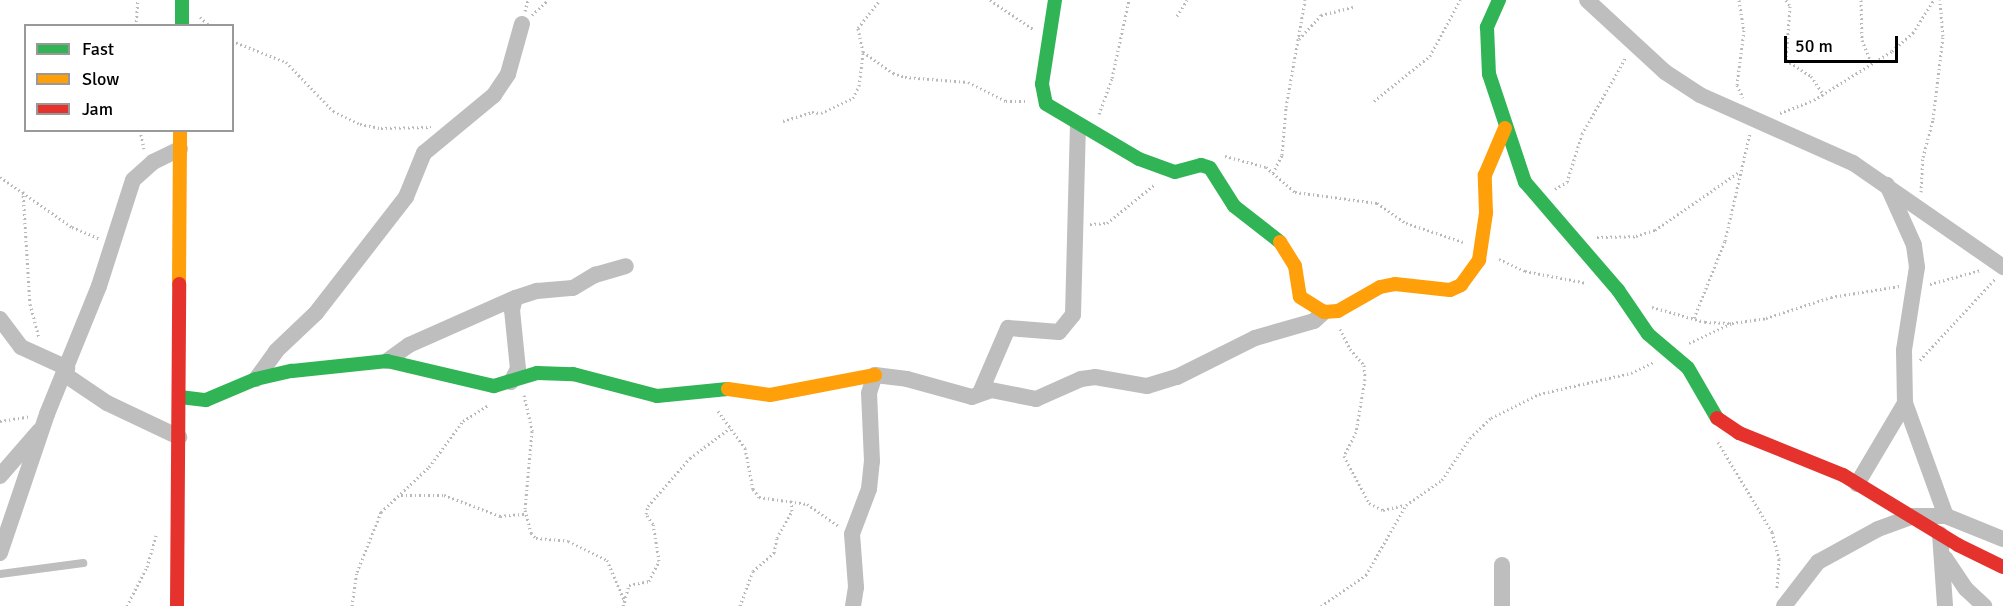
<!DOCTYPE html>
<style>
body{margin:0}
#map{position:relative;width:2003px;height:606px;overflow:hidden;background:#fff;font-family:Signika,sans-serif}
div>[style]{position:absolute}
.path>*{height:3px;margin-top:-1.5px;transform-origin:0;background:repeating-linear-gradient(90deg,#b9b9b9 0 1.5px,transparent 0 4.5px)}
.lane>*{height:8px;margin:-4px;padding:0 4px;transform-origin:4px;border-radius:4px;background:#bebebe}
.street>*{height:16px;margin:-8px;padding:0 8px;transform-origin:8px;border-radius:8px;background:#bebebe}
.fast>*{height:14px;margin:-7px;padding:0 7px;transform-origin:7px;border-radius:7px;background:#30b455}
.slow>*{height:14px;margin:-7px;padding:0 7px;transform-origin:7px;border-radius:7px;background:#ff9f0a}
.jam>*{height:14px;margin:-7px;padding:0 7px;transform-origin:7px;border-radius:7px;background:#e5322d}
span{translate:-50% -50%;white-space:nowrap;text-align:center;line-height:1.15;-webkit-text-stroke:6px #fff;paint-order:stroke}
.legend{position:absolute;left:24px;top:24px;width:210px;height:108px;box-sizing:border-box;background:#fff;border:2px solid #999;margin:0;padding:8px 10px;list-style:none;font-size:18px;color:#000}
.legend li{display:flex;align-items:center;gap:12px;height:30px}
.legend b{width:30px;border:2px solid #999}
.scale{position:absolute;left:1784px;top:36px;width:114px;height:27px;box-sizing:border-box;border:3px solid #000;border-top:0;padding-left:8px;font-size:18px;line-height:21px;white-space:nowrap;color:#000;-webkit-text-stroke:4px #fff;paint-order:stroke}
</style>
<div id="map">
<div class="path">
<i style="left:990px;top:0;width:52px;rotate:34deg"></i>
<i style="left:1739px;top:0;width:30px;rotate:81deg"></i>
<i style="left:1744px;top:30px;width:55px;rotate:97.3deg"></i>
<i style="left:1737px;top:85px;width:14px;rotate:65deg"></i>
<i style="left:1786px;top:0;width:7px;rotate:56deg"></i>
<i style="left:1790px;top:6px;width:54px;rotate:94.2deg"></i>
<i style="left:1786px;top:60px;width:30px;rotate:33deg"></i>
<i style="left:1811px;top:76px;width:23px;rotate:56deg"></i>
<i style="left:1861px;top:0;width:40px;rotate:88.6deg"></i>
<i style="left:1862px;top:40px;width:24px;rotate:68deg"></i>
<i style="left:525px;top:11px;width:11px;rotate:-75deg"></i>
<i style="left:532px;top:15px;width:22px;rotate:-43deg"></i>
<i style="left:1177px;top:16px;width:19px;rotate:-58deg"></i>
<i style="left:200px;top:17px;width:13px;rotate:42deg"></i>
<i style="left:136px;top:26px;width:26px;rotate:-86deg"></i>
<i style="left:1299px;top:39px;width:33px;rotate:-47deg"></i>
<i style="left:1321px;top:15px;width:33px;rotate:-14deg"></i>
<i style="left:232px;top:41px;width:58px;rotate:21.3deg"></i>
<i style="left:286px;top:62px;width:68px;rotate:46.2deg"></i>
<i style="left:333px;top:111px;width:30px;rotate:26deg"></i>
<i style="left:360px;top:124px;width:21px;rotate:11deg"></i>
<i style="left:381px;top:128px;width:50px;rotate:-1.1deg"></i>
<i style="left:863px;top:52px;width:37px;rotate:35deg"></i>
<i style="left:893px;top:73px;width:13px;rotate:18deg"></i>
<i style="left:905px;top:77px;width:63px;rotate:4.5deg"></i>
<i style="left:968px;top:82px;width:42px;rotate:26.6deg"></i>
<i style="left:1006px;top:101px;width:21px"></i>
<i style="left:1374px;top:101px;width:72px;rotate:-38.8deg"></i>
<i style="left:1430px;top:56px;width:64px;rotate:-61.8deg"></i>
<i style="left:1780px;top:113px;width:36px;rotate:-21deg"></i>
<i style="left:1814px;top:100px;width:92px;rotate:-32.1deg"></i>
<i style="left:1892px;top:51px;width:28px;rotate:-41deg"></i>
<i style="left:1913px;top:33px;width:39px;rotate:-58deg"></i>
<i style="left:1099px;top:114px;width:38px;rotate:-70deg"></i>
<i style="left:1112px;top:78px;width:80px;rotate:-77.7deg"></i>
<i style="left:783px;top:121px;width:30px;rotate:-17deg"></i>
<i style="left:812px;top:112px;width:9px;rotate:6deg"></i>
<i style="left:821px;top:113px;width:35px;rotate:-25deg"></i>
<i style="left:853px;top:98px;width:13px;rotate:-63deg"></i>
<i style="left:859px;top:86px;width:34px;rotate:-83deg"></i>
<i style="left:863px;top:52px;width:25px;rotate:-102deg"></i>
<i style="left:858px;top:28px;width:36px;rotate:-52deg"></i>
<i style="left:140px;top:130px;width:19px;rotate:78deg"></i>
<i style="left:1225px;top:156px;width:42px;rotate:15deg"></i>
<i style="left:1266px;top:167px;width:38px;rotate:41deg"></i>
<i style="left:1295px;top:192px;width:83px;rotate:7.6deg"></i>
<i style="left:1377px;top:203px;width:35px;rotate:35deg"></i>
<i style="left:1406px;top:223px;width:60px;rotate:18.4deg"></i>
<i style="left:1273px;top:173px;width:20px;rotate:-63deg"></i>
<i style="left:1282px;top:155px;width:48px;rotate:-85.2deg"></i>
<i style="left:1286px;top:107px;width:109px;rotate:-79.9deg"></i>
<i style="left:0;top:177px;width:88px;rotate:34.8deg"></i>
<i style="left:72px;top:227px;width:30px;rotate:23deg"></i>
<i style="left:1555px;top:189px;width:14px;rotate:-30deg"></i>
<i style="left:1567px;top:182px;width:50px;rotate:-72.6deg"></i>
<i style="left:1582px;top:134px;width:89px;rotate:-60.3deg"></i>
<i style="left:23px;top:191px;width:113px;rotate:86.5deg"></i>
<i style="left:30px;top:304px;width:34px;rotate:75deg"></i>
<i style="left:1921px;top:192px;width:35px;rotate:-87deg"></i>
<i style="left:1923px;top:157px;width:39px;rotate:-75deg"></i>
<i style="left:1933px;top:119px;width:84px;rotate:-83.1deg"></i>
<i style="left:1943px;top:36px;width:36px;rotate:-95deg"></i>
<i style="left:1090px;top:224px;width:17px;rotate:-3deg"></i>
<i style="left:1107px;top:223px;width:60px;rotate:-39deg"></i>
<i style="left:1597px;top:237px;width:39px;rotate:-1deg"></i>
<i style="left:1636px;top:236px;width:20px;rotate:-18deg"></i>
<i style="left:1655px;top:230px;width:102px;rotate:-34.6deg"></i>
<i style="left:1499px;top:259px;width:29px;rotate:25deg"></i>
<i style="left:1525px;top:271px;width:63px;rotate:11deg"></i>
<i style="left:1930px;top:284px;width:53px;rotate:-15.4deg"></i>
<i style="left:1652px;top:307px;width:55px;rotate:15.8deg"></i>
<i style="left:1705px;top:322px;width:27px;rotate:2deg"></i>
<i style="left:1732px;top:323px;width:34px;rotate:-8deg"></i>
<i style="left:1766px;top:318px;width:68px;rotate:-17.9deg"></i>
<i style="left:1831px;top:297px;width:70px;rotate:-9.1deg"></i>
<i style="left:1694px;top:318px;width:83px;rotate:-68.1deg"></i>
<i style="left:1725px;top:241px;width:111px;rotate:-77deg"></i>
<i style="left:1340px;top:329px;width:22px;rotate:63deg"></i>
<i style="left:1350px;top:349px;width:21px;rotate:49deg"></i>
<i style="left:1364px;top:365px;width:14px;rotate:86deg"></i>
<i style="left:1365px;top:379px;width:54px;rotate:99.6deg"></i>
<i style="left:1356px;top:432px;width:27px;rotate:117deg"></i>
<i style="left:1344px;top:456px;width:53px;rotate:62deg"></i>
<i style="left:1369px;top:503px;width:16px;rotate:27deg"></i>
<i style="left:1383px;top:510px;width:22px;rotate:-13deg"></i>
<i style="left:1689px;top:343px;width:47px;rotate:-24.9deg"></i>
<i style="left:1920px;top:360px;width:110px;rotate:-47.2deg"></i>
<i style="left:524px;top:395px;width:37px;rotate:77deg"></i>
<i style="left:532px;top:431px;width:79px;rotate:95.1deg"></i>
<i style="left:525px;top:510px;width:24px;rotate:75deg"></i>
<i style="left:531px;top:533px;width:7px;rotate:45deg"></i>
<i style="left:536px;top:538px;width:32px;rotate:5deg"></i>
<i style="left:568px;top:541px;width:43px;rotate:26deg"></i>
<i style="left:607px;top:560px;width:46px;rotate:66.8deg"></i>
<i style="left:718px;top:411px;width:46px;rotate:53.9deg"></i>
<i style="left:745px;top:448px;width:42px;rotate:79deg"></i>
<i style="left:753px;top:489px;width:10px;rotate:53deg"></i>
<i style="left:759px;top:497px;width:49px;rotate:8.3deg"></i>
<i style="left:807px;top:504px;width:38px;rotate:35deg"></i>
<i style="left:0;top:421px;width:31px;rotate:-9deg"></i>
<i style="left:1718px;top:442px;width:105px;rotate:59deg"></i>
<i style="left:1772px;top:532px;width:28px;rotate:75deg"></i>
<i style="left:1779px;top:559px;width:30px;rotate:94deg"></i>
<i style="left:401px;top:495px;width:43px"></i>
<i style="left:444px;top:495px;width:60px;rotate:20.6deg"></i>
<i style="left:500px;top:516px;width:25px;rotate:-5deg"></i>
<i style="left:127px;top:606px;width:44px;rotate:-62.9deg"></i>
<i style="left:147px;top:567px;width:35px;rotate:-74deg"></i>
<i style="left:352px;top:606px;width:34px;rotate:-82deg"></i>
<i style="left:357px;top:572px;width:65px;rotate:-68.2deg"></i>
<i style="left:381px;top:512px;width:66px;rotate:-43.2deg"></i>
<i style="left:429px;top:467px;width:57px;rotate:-53.5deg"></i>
<i style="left:463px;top:421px;width:31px;rotate:-32deg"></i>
<i style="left:623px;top:606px;width:22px;rotate:-74deg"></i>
<i style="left:629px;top:585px;width:20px;rotate:-11deg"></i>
<i style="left:649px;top:581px;width:22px;rotate:-63deg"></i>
<i style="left:659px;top:561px;width:37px;rotate:-99deg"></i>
<i style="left:653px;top:524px;width:12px;rotate:-125deg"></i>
<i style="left:646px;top:514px;width:8px;rotate:-76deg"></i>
<i style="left:648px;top:506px;width:64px;rotate:-48.8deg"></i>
<i style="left:690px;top:458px;width:50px;rotate:-36.9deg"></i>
<i style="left:740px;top:606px;width:37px;rotate:-70deg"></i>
<i style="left:753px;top:571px;width:28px;rotate:-41deg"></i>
<i style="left:774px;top:553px;width:15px;rotate:-79deg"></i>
<i style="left:777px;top:538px;width:31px;rotate:-61deg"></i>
<i style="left:792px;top:511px;width:11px;rotate:-95deg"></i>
<i style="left:1321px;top:606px;width:55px;rotate:-34.6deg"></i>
<i style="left:1366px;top:575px;width:81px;rotate:-60.3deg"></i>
<i style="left:1406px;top:505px;width:44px;rotate:-34.8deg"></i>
<i style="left:1442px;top:480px;width:50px;rotate:-56.3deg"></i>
<i style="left:1470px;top:438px;width:29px;rotate:-44deg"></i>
<i style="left:1491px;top:418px;width:54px;rotate:-26.6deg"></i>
<i style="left:1539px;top:394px;width:94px;rotate:-12.9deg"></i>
<i style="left:1631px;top:373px;width:25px;rotate:-26deg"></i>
</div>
<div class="lane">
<i style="left:0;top:574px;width:84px;rotate:-7.5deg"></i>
</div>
<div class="street">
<i style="left:1587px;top:0;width:106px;rotate:42.7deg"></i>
<i style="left:1665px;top:72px;width:42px;rotate:33.3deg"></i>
<i style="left:1700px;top:95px;width:167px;rotate:24deg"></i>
<i style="left:1853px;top:163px;width:183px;rotate:34.7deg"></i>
<i style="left:0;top:319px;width:35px;rotate:53deg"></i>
<i style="left:21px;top:347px;width:51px;rotate:24.5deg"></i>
<i style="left:387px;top:361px;width:27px;rotate:-36deg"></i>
<i style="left:409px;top:345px;width:116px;rotate:-23.9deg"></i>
<i style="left:64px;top:374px;width:52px;rotate:34deg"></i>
<i style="left:107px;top:403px;width:80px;rotate:25.3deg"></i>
<i style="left:256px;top:379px;width:34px;rotate:-54deg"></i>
<i style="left:276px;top:351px;width:55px;rotate:-43.5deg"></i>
<i style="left:316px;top:313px;width:147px;rotate:-52.2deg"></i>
<i style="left:406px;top:197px;width:48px;rotate:-67.8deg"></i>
<i style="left:424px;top:153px;width:91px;rotate:-39.6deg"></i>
<i style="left:494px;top:95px;width:25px;rotate:-56deg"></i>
<i style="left:508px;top:74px;width:52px;rotate:-74.4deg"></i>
<i style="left:511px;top:382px;width:15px;rotate:-62deg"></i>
<i style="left:518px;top:369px;width:59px;rotate:-95.8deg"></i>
<i style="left:512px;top:310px;width:12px;rotate:-76deg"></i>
<i style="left:515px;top:298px;width:23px;rotate:-18deg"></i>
<i style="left:537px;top:291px;width:36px;rotate:-5deg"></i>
<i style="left:573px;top:288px;width:26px;rotate:-31deg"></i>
<i style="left:595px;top:275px;width:32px;rotate:-16deg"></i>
<i style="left:980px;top:393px;width:71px;rotate:-66.7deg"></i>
<i style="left:1008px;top:328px;width:51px;rotate:4.5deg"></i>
<i style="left:1059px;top:332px;width:22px;rotate:-51deg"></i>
<i style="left:1073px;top:315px;width:190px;rotate:-88.5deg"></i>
<i style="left:1905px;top:403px;width:120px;rotate:70.1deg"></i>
<i style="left:0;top:476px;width:60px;rotate:-49.1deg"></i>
<i style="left:1857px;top:484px;width:94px;rotate:-59.3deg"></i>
<i style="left:1905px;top:403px;width:53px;rotate:-91.1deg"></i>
<i style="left:1904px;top:350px;width:84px;rotate:-81.1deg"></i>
<i style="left:1917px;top:267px;width:22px;rotate:-98deg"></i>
<i style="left:1914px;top:245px;width:66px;rotate:-114.2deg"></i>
<i style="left:1940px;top:534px;width:72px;rotate:86deg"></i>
<i style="left:0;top:553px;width:147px;rotate:-71.3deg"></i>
<i style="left:47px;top:414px;width:138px;rotate:-67.9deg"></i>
<i style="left:99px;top:286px;width:111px;rotate:-72.2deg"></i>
<i style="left:133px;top:180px;width:27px;rotate:-42deg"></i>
<i style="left:153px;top:162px;width:30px;rotate:-26deg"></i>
<i style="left:1945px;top:558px;width:37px;rotate:56deg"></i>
<i style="left:1966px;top:589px;width:25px;rotate:43deg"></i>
<i style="left:1502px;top:565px;width:41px;rotate:90deg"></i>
<i style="left:853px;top:606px;width:19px;rotate:-81deg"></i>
<i style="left:856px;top:587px;width:53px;rotate:-94.3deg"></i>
<i style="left:852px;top:534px;width:48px;rotate:-69.3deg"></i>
<i style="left:869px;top:489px;width:28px;rotate:-84deg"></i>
<i style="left:872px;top:461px;width:68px;rotate:-92.5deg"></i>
<i style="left:869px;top:393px;width:19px;rotate:-72deg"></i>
<i style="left:875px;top:375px;width:32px;rotate:7deg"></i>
<i style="left:907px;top:379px;width:67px;rotate:15.5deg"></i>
<i style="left:972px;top:397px;width:20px;rotate:-20deg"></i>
<i style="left:991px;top:390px;width:46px;rotate:11.3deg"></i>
<i style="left:1036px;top:399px;width:49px;rotate:-24deg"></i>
<i style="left:1081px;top:379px;width:14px;rotate:-8deg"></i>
<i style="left:1095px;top:377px;width:53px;rotate:9.8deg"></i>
<i style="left:1147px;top:386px;width:31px;rotate:-17deg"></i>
<i style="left:1177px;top:377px;width:87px;rotate:-26.6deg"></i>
<i style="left:1255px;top:338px;width:61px;rotate:-16.1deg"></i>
<i style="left:1314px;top:321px;width:13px;rotate:-42deg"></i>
<i style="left:1784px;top:606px;width:56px;rotate:-52.3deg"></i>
<i style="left:1818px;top:562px;width:68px;rotate:-28.8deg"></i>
<i style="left:1878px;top:529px;width:38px;rotate:-20deg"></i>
<i style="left:1914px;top:516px;width:32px"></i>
<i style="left:1946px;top:516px;width:61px;rotate:22deg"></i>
</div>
<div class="fast">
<i style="left:182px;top:0;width:26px;rotate:90deg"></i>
<i style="left:1055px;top:0;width:85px;rotate:98.8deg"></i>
<i style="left:1042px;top:84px;width:20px;rotate:79deg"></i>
<i style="left:1046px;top:104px;width:108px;rotate:30.6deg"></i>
<i style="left:1139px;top:159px;width:38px;rotate:20deg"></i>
<i style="left:1175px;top:172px;width:27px;rotate:-15deg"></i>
<i style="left:1201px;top:165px;width:9px;rotate:18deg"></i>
<i style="left:1210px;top:168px;width:45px;rotate:57.7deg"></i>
<i style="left:1234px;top:206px;width:58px;rotate:38deg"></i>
<i style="left:1499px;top:0;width:30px;rotate:114deg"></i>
<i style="left:1487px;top:27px;width:47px;rotate:87.6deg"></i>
<i style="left:1489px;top:74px;width:114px;rotate:71.6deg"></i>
<i style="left:1525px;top:182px;width:143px;rotate:49.3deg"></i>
<i style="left:1618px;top:290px;width:53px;rotate:55.7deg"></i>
<i style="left:1648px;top:334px;width:52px;rotate:40.4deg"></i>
<i style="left:1688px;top:368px;width:58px;rotate:59.9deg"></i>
<i style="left:180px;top:397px;width:26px;rotate:7deg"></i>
<i style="left:206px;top:400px;width:54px;rotate:-22.8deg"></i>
<i style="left:256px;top:379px;width:37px;rotate:-13deg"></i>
<i style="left:292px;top:371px;width:96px;rotate:-6deg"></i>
<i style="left:387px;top:361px;width:110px;rotate:13.2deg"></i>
<i style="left:494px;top:386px;width:45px;rotate:-16.8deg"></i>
<i style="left:537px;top:373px;width:36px;rotate:2deg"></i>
<i style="left:573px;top:374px;width:87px;rotate:14.7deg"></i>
<i style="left:657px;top:396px;width:71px;rotate:-5.6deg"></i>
</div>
<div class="slow">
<i style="left:1280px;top:242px;width:28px;rotate:58deg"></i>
<i style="left:1295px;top:266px;width:31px;rotate:81deg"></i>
<i style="left:1300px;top:297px;width:28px;rotate:32deg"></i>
<i style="left:1324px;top:312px;width:14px;rotate:-4deg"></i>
<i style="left:1338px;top:311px;width:48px;rotate:-29.7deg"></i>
<i style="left:1380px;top:287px;width:15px;rotate:-11deg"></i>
<i style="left:1395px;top:284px;width:55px;rotate:6.2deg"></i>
<i style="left:1450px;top:290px;width:12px;rotate:-24deg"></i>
<i style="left:1461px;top:285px;width:31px;rotate:-54deg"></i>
<i style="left:1479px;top:260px;width:48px;rotate:-81.5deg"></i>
<i style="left:1486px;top:213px;width:38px;rotate:-92deg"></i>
<i style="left:1485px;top:175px;width:51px;rotate:-66.9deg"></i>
<i style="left:179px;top:284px;width:154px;rotate:-89.6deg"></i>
<i style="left:728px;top:389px;width:42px;rotate:8.1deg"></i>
<i style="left:770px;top:395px;width:107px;rotate:-10.8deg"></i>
</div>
<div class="jam">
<i style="left:1717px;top:418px;width:27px;rotate:34deg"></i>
<i style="left:1739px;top:433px;width:112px;rotate:22deg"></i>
<i style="left:1843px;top:475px;width:135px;rotate:31.3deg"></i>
<i style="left:1958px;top:545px;width:50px;rotate:26.1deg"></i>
<i style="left:177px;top:606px;width:322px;rotate:-89.6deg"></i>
</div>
<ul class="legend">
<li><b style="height:8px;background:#30b455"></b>Fast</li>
<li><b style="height:8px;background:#ff9f0a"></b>Slow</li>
<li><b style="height:8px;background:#e5322d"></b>Jam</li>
</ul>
<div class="scale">50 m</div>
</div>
